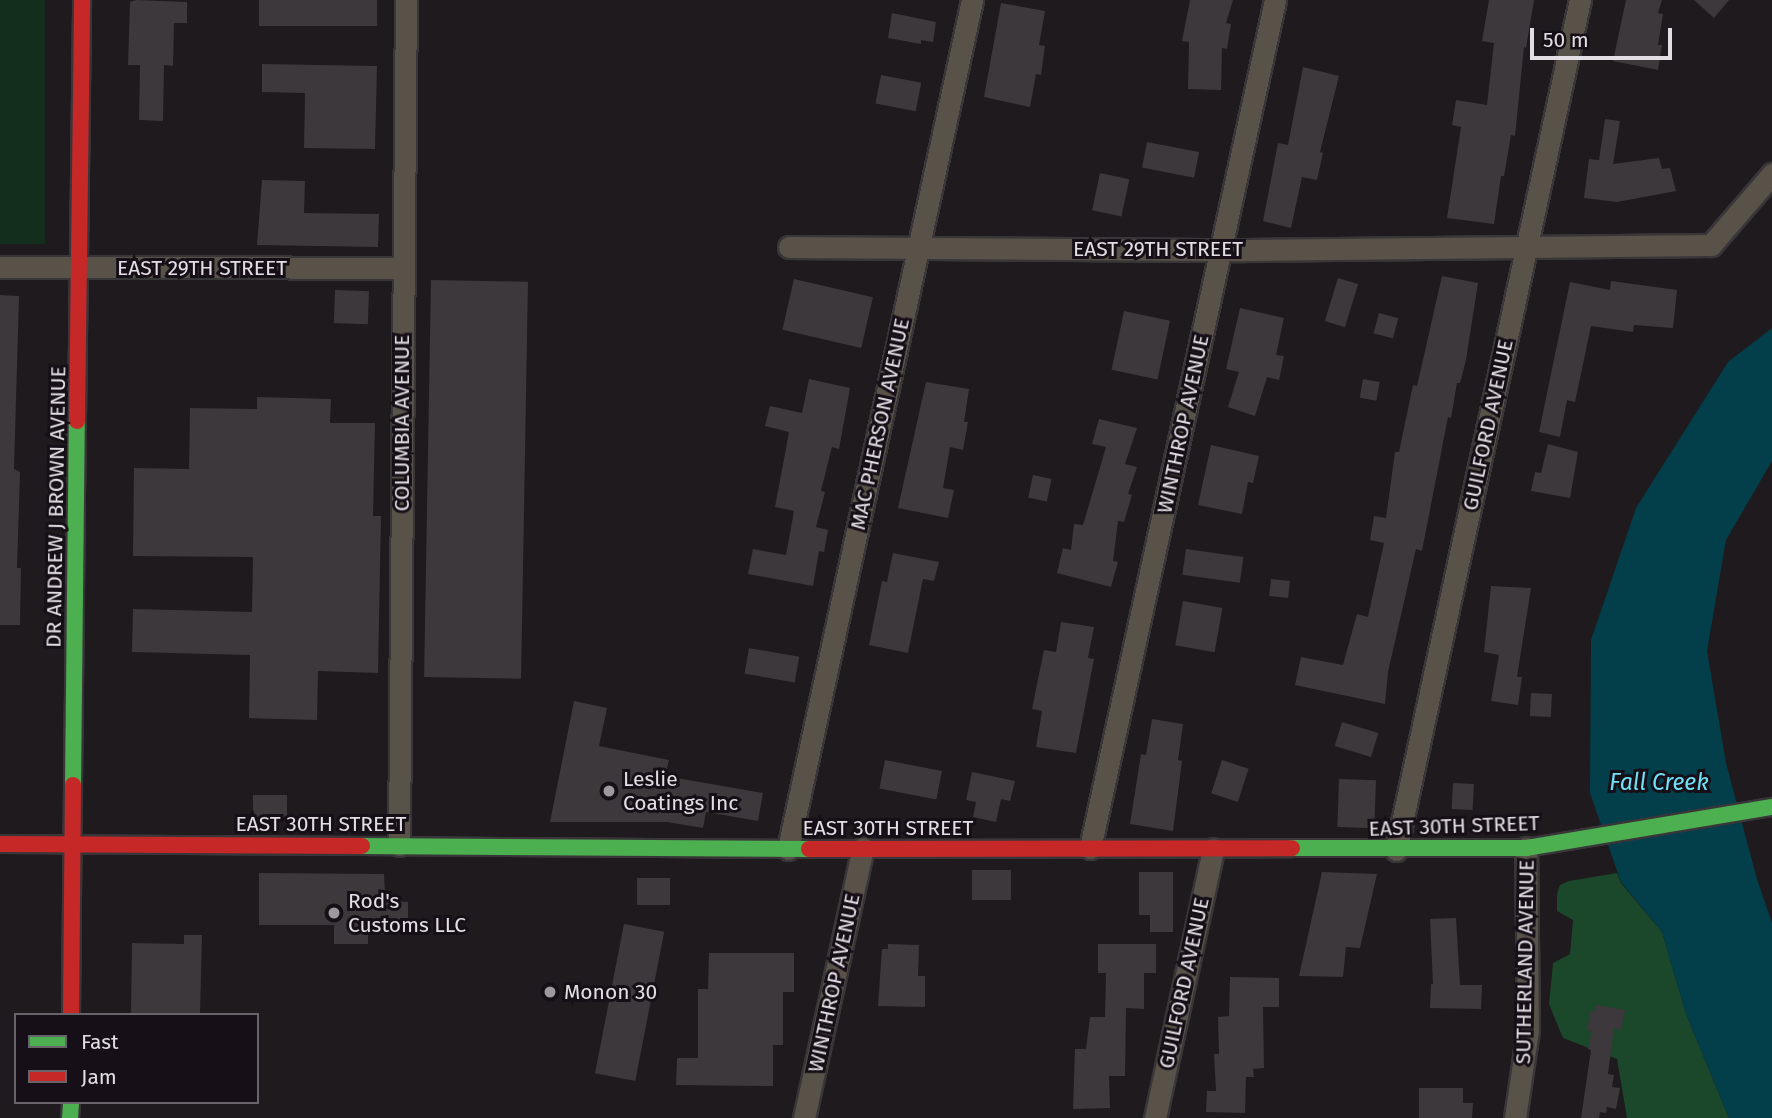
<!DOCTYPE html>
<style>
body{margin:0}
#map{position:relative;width:1772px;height:1118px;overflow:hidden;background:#1e1a1e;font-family:"Fira Sans",sans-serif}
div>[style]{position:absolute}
.green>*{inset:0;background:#142e1d;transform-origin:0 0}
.forest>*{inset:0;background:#1b472b}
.water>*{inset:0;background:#033f4a}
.building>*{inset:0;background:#3c383b;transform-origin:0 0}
.roads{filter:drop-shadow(2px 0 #393639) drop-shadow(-2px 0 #393639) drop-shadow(0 2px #393639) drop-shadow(0 -2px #393639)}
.street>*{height:21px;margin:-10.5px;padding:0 10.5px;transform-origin:10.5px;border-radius:10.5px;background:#595248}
.fast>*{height:16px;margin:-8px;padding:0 8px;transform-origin:8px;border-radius:8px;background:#4caf50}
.jam>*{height:16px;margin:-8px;padding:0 8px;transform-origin:8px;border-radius:8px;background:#c62828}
.dots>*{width:19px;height:19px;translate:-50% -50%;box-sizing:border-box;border:4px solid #160f17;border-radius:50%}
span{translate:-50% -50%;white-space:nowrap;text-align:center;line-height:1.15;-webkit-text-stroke:6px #160f17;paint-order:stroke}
.street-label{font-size:21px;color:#e3dee4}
.poi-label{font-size:21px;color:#e3dee4}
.left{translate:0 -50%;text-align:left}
.water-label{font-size:23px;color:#6fe1f7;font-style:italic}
.legend{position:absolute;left:14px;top:1013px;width:245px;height:91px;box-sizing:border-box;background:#160f17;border:2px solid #686269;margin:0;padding:9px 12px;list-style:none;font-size:21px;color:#e3dee4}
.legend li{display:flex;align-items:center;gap:14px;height:35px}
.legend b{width:35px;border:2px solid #686269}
.scale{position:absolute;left:1530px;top:28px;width:142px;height:32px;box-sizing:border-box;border:4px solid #e3dee4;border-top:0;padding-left:9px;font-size:21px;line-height:24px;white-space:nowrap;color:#e3dee4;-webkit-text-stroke:5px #160f17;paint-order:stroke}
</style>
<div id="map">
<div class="green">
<i style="left:0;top:0;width:45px;height:244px"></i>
</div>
<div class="forest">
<i style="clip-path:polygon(1617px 873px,1621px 883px,1662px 932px,1686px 1014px,1729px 1118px,1627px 1118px,1617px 1059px,1563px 1038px,1549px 1004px,1553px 963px,1570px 954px,1573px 920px,1557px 911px,1557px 894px,1560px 885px,1569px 881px)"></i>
</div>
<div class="water">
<i style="clip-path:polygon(1772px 328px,1772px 461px,1726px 540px,1707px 651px,1726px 763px,1757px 879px,1772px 923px,1772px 1118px,1729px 1118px,1686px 1014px,1662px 932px,1621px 882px,1590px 793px,1591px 640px,1636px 508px,1728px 362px)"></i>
</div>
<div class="building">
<i style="clip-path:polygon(136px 0,187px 2px,187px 23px,174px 23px,173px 66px,164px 65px,163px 121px,139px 120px,140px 65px,128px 65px,130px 2px)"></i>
<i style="left:259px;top:0;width:118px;height:26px"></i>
<i style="clip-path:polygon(1190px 0,1233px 0,1226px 23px,1231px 24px,1227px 49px,1222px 48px,1221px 90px,1188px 89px,1189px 42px,1182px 41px)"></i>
<i style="clip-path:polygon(1489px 0,1534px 0,1526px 48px,1524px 47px,1515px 136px,1511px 135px,1504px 176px,1501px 176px,1494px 224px,1447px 218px,1461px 127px,1452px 125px,1456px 100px,1487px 105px,1494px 43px,1482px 41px)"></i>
<i style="clip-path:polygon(1626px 0,1662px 0,1658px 13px,1663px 14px,1658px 45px,1662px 45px,1658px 70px,1613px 61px)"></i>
<i style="clip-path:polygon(1694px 0,1729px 0,1714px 18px)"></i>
<i style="clip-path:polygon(1001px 3px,1045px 11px,1039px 45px,1045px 46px,1041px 75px,1036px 74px,1030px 107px,984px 97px)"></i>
<i style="clip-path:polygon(892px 13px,936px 22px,933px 42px,921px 40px,921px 44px,888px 38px)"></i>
<i style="clip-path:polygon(262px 64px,377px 66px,375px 149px,304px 148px,305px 93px,262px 92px)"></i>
<i style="clip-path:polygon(1303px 67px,1339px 76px,1320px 152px,1323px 153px,1317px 180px,1302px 177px,1291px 228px,1263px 221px,1278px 143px,1288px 145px)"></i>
<i style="left:881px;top:75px;width:41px;height:29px;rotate:11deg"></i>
<i style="clip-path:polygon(1605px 119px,1620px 121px,1613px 164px,1659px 158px,1662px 169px,1670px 168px,1676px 191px,1617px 202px,1584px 198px,1589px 159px,1599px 160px)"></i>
<i style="left:1147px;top:142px;width:53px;height:26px;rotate:11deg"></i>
<i style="left:1100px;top:173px;width:30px;height:38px;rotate:12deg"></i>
<i style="clip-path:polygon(262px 180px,305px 181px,304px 213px,379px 214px,378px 247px,257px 245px)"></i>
<i style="clip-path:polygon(1442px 276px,1478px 283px,1466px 360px,1460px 383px,1457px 383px,1451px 418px,1448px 417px,1422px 551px,1416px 549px,1388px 672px,1385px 704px,1295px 685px,1301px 657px,1343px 665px,1357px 614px,1368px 617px,1384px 543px,1370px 540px,1374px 516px,1386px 518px,1395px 452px,1399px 452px,1413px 385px,1417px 386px)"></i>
<i style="left:1338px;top:278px;width:21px;height:45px;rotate:17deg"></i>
<i style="left:794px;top:279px;width:81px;height:52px;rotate:13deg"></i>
<i style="left:431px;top:280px;width:97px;height:397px;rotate:1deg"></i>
<i style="clip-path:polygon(1611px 281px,1677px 290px,1673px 328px,1634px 325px,1633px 332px,1591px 326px,1575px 402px,1567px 400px,1560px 437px,1539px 432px,1570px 282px,1610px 290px)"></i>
<i style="left:335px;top:290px;width:34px;height:33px;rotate:2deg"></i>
<i style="clip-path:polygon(0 295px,19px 296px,14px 469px,20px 472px,17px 568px,21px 568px,20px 625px,0 625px)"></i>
<i style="clip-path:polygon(1240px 308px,1284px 318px,1276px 355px,1284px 356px,1279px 380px,1267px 377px,1255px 416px,1228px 407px,1239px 372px,1226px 369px)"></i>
<i style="left:1124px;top:311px;width:47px;height:60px;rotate:12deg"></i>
<i style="left:1379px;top:313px;width:20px;height:21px;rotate:15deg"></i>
<i style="clip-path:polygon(809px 379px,850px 388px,839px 449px,832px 447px,821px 491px,825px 492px,816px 527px,828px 530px,824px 552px,819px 551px,813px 586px,748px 574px,753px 549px,786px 555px,794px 511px,775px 507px,789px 432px,765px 426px,770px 406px,802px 413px)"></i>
<i style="left:1363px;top:379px;width:17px;height:19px;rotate:10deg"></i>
<i style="clip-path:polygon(926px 382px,969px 389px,964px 422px,968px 422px,963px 450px,950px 447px,943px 488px,954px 490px,948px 518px,898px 508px)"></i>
<i style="clip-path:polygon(257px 397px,331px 399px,330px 423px,375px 423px,373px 516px,381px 516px,378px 673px,318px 671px,317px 720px,249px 718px,250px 655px,132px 652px,133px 609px,252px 612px,253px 557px,133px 556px,134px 468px,189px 469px,190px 408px,257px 409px)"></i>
<i style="clip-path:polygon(1099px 419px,1137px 428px,1125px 464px,1137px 467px,1128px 494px,1132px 495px,1124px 522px,1118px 521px,1113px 561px,1118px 562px,1111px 587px,1057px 573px,1063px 548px,1071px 550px,1074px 524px,1083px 525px,1106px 447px,1092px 444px)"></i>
<i style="clip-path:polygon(1548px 444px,1578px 452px,1570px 498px,1531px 491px,1535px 472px,1541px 473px)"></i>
<i style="clip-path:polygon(1211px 445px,1259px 456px,1253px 483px,1248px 482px,1242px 514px,1198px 505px)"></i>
<i style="left:1033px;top:475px;width:19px;height:23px;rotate:12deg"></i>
<i style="left:1186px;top:549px;width:58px;height:26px;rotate:8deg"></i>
<i style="clip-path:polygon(893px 553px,939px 562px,934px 581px,923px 579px,908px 653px,869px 645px,882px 581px,887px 582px)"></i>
<i style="left:1271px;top:579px;width:19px;height:17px;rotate:6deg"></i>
<i style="clip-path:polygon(1491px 586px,1531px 588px,1517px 677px,1522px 677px,1518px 705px,1491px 701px,1499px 655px,1484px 652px)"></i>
<i style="left:1183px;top:601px;width:40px;height:45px;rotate:10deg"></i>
<i style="clip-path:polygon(1061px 622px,1094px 627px,1088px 658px,1094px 659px,1076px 753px,1036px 747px,1042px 711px,1032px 709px,1044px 650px,1056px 652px)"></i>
<i style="left:749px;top:648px;width:51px;height:26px;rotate:10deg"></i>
<i style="left:1531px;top:693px;width:21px;height:23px;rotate:3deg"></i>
<i style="clip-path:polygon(574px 701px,607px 708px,599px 746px,669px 760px,665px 776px,763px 793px,758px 821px,706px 812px,703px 828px,667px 822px,550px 822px)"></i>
<i style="clip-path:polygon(1152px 719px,1183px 724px,1178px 760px,1182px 761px,1173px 831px,1130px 824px,1141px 754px,1146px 755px)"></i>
<i style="left:1342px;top:722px;width:38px;height:25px;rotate:17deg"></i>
<i style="left:885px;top:760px;width:58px;height:29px;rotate:11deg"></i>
<i style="left:1222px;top:760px;width:28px;height:35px;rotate:18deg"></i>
<i style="clip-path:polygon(972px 772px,1015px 781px,1010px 801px,1001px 799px,996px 822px,973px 817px,976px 802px,966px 800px)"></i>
<i style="left:1339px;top:779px;width:37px;height:48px;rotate:2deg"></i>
<i style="left:1453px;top:783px;width:21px;height:26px;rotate:3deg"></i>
<i style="left:253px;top:795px;width:34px;height:22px"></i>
<i style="left:972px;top:870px;width:39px;height:30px"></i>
<i style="clip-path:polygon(1139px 872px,1173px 872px,1173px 932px,1150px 932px,1150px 915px,1139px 915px)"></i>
<i style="clip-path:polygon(1322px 872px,1377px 874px,1360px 948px,1346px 947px,1343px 977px,1299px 976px)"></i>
<i style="clip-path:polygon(259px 873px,384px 874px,385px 892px,391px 892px,392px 901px,408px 902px,408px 924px,401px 934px,368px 934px,368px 944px,334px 944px,334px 925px,259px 925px)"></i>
<i style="left:637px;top:878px;width:33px;height:27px"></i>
<i style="clip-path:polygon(1456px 918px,1460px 985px,1482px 985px,1481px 1009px,1430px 1008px,1431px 984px,1433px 984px,1430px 919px)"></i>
<i style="left:624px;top:924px;width:41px;height:152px;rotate:11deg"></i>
<i style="clip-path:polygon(184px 935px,202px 935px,200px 1015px,131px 1015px,132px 943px,184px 944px)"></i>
<i style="clip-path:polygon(888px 944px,919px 945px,918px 976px,925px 976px,925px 1007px,878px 1006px,882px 949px,888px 949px)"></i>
<i style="clip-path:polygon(1098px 944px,1156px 944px,1156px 973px,1144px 973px,1144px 1009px,1126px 1008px,1125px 1076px,1109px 1076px,1110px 1108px,1073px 1109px,1075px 1049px,1086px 1049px,1090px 1017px,1105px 1017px,1106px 973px,1098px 973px)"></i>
<i style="clip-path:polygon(709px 953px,794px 953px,794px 992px,783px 992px,783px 1045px,773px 1045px,773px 1086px,676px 1085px,677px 1058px,698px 1058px,698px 989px,708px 989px)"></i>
<i style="clip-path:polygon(1230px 977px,1279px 978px,1279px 1007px,1263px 1007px,1264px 1068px,1253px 1069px,1254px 1077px,1246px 1077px,1245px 1113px,1206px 1112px,1207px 1091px,1216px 1091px,1214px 1054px,1219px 1054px,1218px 1017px,1229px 1016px)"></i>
<i style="clip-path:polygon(1596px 1005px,1625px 1010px,1621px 1030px,1614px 1028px,1608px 1074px,1614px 1075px,1612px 1087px,1620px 1088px,1616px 1109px,1607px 1107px,1606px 1113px,1600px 1112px,1599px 1118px,1581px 1118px,1591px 1050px,1588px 1049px,1592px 1031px,1587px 1030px,1591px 1010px,1595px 1011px)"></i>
<i style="clip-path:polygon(1419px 1088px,1463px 1088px,1463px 1103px,1473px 1103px,1472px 1118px,1419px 1118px)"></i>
</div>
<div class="roads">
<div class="street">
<i style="left:789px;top:247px;width:455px;rotate:0.4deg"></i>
<i style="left:1244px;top:250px;width:467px;rotate:-0.6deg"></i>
<i style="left:1711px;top:245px;width:94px;rotate:-49.3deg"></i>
<i style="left:0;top:267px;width:403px;rotate:0.1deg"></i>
<i style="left:399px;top:845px;width:845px;rotate:-89.53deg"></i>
<i style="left:1090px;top:848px;width:868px;rotate:-77.69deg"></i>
<i style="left:788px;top:849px;width:869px;rotate:-77.77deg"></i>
<i style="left:1396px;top:850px;width:870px;rotate:-77.79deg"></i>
<i style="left:804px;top:1118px;width:276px;rotate:-77.7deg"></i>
<i style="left:1155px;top:1118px;width:275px;rotate:-77.8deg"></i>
<i style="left:1515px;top:1118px;width:89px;rotate:-81.6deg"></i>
<i style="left:1528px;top:1030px;width:182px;rotate:-90.6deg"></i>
</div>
<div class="fast">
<i style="left:73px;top:785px;width:364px;rotate:-89.4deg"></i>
<i style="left:362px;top:846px;width:447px;rotate:0.4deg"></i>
<i style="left:1292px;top:848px;width:234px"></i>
<i style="left:1526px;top:848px;width:249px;rotate:-9.5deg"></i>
<i style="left:70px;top:1118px;width:16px;rotate:-86deg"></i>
</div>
<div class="jam">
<i style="left:77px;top:421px;width:421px;rotate:-89.3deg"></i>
<i style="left:0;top:844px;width:362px;rotate:0.3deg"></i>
<i style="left:809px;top:849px;width:483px;rotate:-0.1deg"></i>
<i style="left:71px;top:1015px;width:230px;rotate:-89.5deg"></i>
</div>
</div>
<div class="dots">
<i style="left:609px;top:791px;background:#9e999f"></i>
<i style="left:334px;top:913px;background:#9e999f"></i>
<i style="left:550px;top:992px;background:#9e999f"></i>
</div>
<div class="street-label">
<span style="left:1158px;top:249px">EAST 29TH STREET</span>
<span style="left:202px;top:268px">EAST 29TH STREET</span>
<span style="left:402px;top:423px;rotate:-90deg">COLUMBIA AVENUE</span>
<span style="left:880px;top:424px;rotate:-78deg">MAC PHERSON AVENUE</span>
<span style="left:1183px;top:424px;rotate:-78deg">WINTHROP AVENUE</span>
<span style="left:1488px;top:425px;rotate:-78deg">GUILFORD AVENUE</span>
<span style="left:56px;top:507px;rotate:-89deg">DR ANDREW J BROWN AVENUE</span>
<span style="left:321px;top:824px">EAST 30TH STREET</span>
<span style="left:1454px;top:826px;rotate:-2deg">EAST 30TH STREET</span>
<span style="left:888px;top:828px">EAST 30TH STREET</span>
<span style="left:1525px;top:962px;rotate:-89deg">SUTHERLAND AVENUE</span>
<span style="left:834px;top:983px;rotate:-78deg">WINTHROP AVENUE</span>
<span style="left:1184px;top:983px;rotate:-78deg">GUILFORD AVENUE</span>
</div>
<div class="poi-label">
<span class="left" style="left:623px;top:791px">Leslie<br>Coatings Inc</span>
<span class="left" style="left:348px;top:913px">Rod's<br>Customs LLC</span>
<span class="left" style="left:564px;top:992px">Monon 30</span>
</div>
<div class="water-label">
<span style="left:1659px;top:782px">Fall Creek</span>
</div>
<ul class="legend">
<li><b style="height:9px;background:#4caf50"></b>Fast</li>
<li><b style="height:9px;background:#c62828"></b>Jam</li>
</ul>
<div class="scale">50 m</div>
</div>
